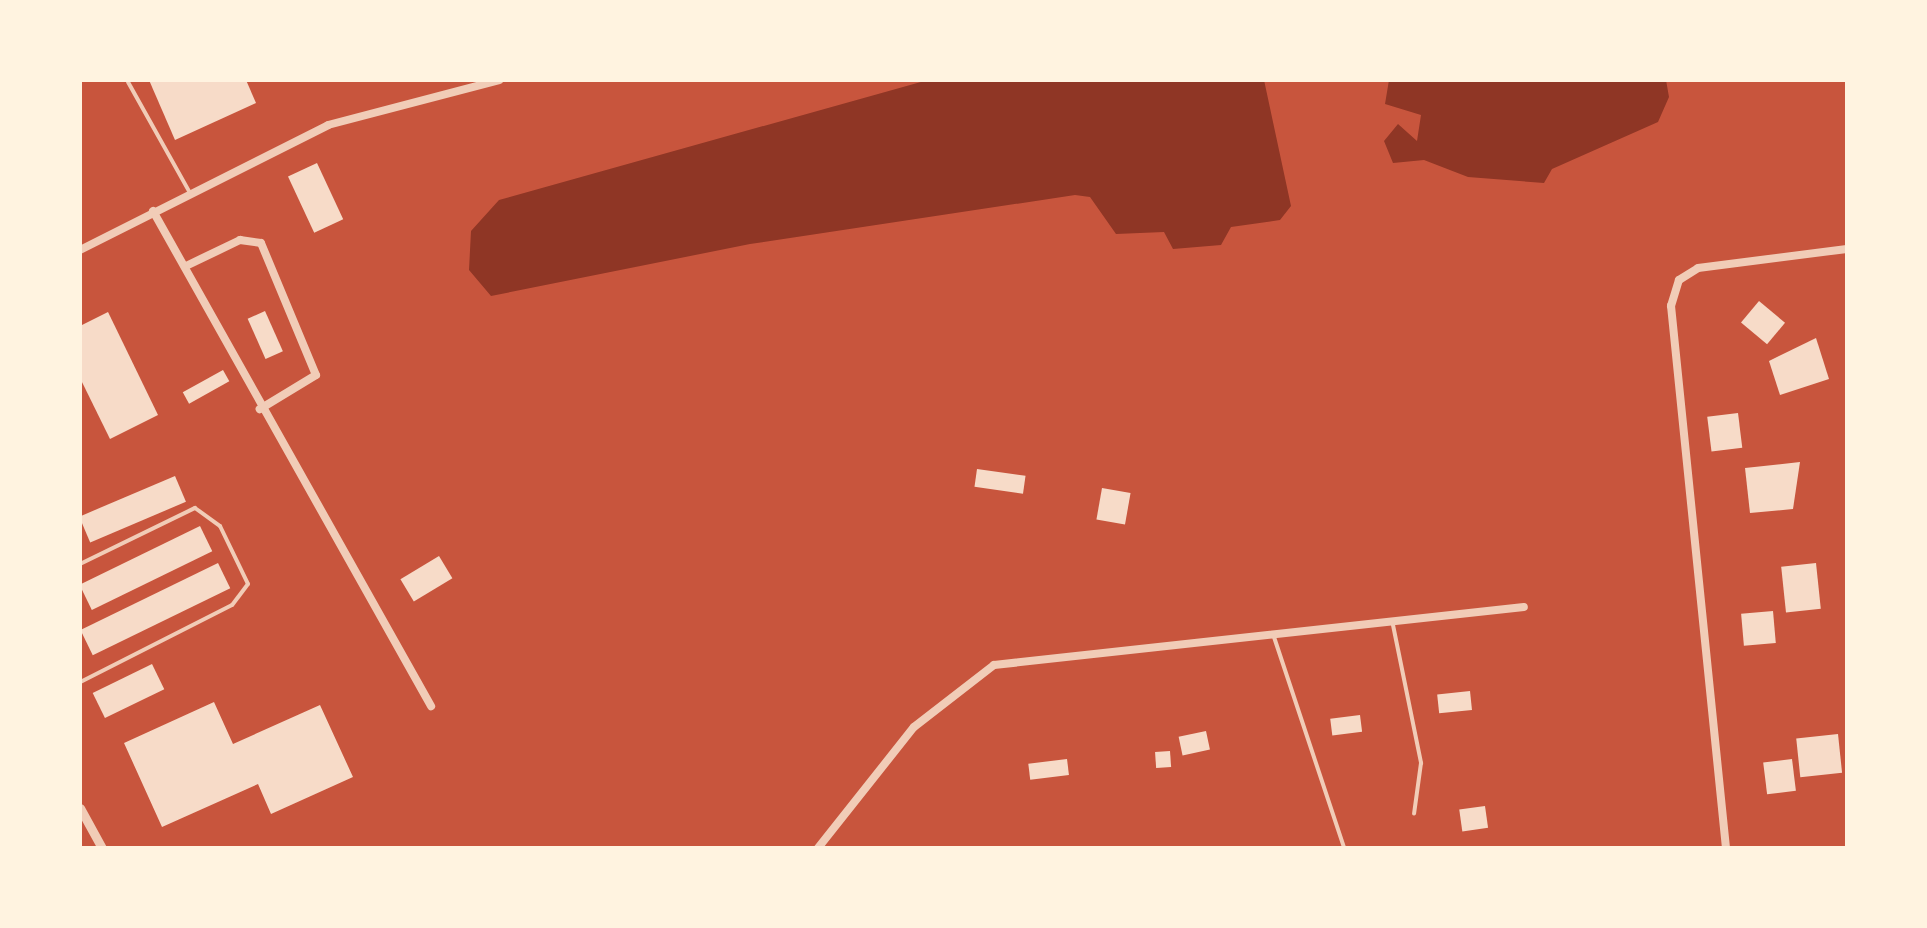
<!DOCTYPE html>
<style>
body{margin:0}
#map{position:relative;width:1927px;height:928px;overflow:hidden;background:#c8553d;font-family:"Varela Round",sans-serif}
div>[style]{position:absolute}
.water>*{inset:0;background:#8f3625}
.building>*{inset:0;background:#f7dbc8;transform-origin:0 0}
.service>*{height:4px;margin:-2px;padding:0 2px;transform-origin:2px;border-radius:2px;background:#f1ccb7}
.minor>*{height:8px;margin:-4px;padding:0 4px;transform-origin:4px;border-radius:4px;background:#f1ccb7}
.tertiary>*{height:9px;margin:-4.5px;padding:0 4.5px;transform-origin:4.5px;border-radius:4.5px;background:#f1ccb7}
span{translate:-50% -50%;white-space:nowrap;text-align:center;line-height:1.15;-webkit-text-stroke:10px #fff3e0;paint-order:stroke}
.frame{position:absolute;inset:0;border:82px solid #fff3e0;pointer-events:none}
</style>
<div id="map">
<div class="water">
<i style="clip-path:polygon(928px 80px,1264px 80px,1291px 206px,1280px 220px,1231px 227px,1221px 245px,1173px 249px,1164px 232px,1116px 234px,1090px 197px,1075px 195px,750px 244px,491px 296px,469px 270px,471px 231px,499px 200px)"></i>
<i style="clip-path:polygon(1389px 80px,1666px 80px,1669px 97px,1658px 122px,1552px 169px,1544px 183px,1468px 177px,1424px 160px,1393px 163px,1384px 141px,1398px 124px,1417px 141px,1421px 115px,1385px 104px)"></i>
</div>
<div class="building">
<i style="clip-path:polygon(149px 80px,246px 80px,256px 103px,175px 140px)"></i>
<i style="left:317px;top:163px;width:62px;height:32px;rotate:65deg"></i>
<i style="left:1759px;top:301px;width:34px;height:28px;rotate:40deg"></i>
<i style="left:265px;top:311px;width:44px;height:19px;rotate:66deg"></i>
<i style="clip-path:polygon(108px 312px,158px 415px,110px 439px,80px 378px,80px 326px)"></i>
<i style="clip-path:polygon(1816px 338px,1829px 379px,1780px 395px,1769px 361px)"></i>
<i style="left:223px;top:370px;width:13px;height:46px;rotate:61deg"></i>
<i style="left:1738px;top:413px;width:35px;height:31px;rotate:83deg"></i>
<i style="clip-path:polygon(1800px 462px,1793px 509px,1750px 513px,1745px 468px)"></i>
<i style="left:977px;top:469px;width:49px;height:18px;rotate:8deg"></i>
<i style="left:175px;top:476px;width:28px;height:104px;rotate:67deg"></i>
<i style="left:1102px;top:488px;width:29px;height:32px;rotate:10deg"></i>
<i style="left:200px;top:526px;width:28px;height:134px;rotate:64deg"></i>
<i style="left:439px;top:556px;width:26px;height:45px;rotate:59deg"></i>
<i style="left:218px;top:563px;width:28px;height:153px;rotate:64deg"></i>
<i style="left:1816px;top:563px;width:46px;height:35px;rotate:84deg"></i>
<i style="left:1773px;top:611px;width:32px;height:32px;rotate:85deg"></i>
<i style="left:152px;top:664px;width:28px;height:66px;rotate:64deg"></i>
<i style="left:1470px;top:691px;width:19px;height:33px;rotate:84deg"></i>
<i style="clip-path:polygon(214px 702px,233px 744px,320px 705px,353px 777px,271px 814px,258px 784px,162px 827px,124px 743px)"></i>
<i style="left:1360px;top:715px;width:17px;height:30px;rotate:83deg"></i>
<i style="left:1206px;top:731px;width:19px;height:28px;rotate:78deg"></i>
<i style="left:1838px;top:734px;width:39px;height:42px;rotate:84deg"></i>
<i style="left:1170px;top:751px;width:16px;height:15px;rotate:86deg"></i>
<i style="left:1067px;top:759px;width:16px;height:39px;rotate:83deg"></i>
<i style="left:1792px;top:759px;width:32px;height:29px;rotate:83deg"></i>
<i style="left:1485px;top:806px;width:22px;height:26px;rotate:82deg"></i>
</div>
<div class="service">
<i style="left:128px;top:82px;width:127px;rotate:60.8deg"></i>
<i style="left:80px;top:564px;width:128px;rotate:-26deg"></i>
<i style="left:195px;top:508px;width:31px;rotate:36deg"></i>
<i style="left:220px;top:526px;width:64px;rotate:64.2deg"></i>
<i style="left:248px;top:584px;width:26px;rotate:127deg"></i>
<i style="left:232px;top:605px;width:170px;rotate:153.1deg"></i>
<i style="left:1393px;top:625px;width:141px;rotate:78.5deg"></i>
<i style="left:1421px;top:763px;width:51px;rotate:97.8deg"></i>
<i style="left:1274px;top:637px;width:222px;rotate:71.6deg"></i>
</div>
<div class="minor">
<i style="left:153px;top:211px;width:568px;rotate:60.68deg"></i>
<i style="left:80px;top:250px;width:278px;rotate:-26.7deg"></i>
<i style="left:328px;top:125px;width:177px;rotate:-14.7deg"></i>
<i style="left:186px;top:266px;width:60px;rotate:-25.7deg"></i>
<i style="left:240px;top:240px;width:21px;rotate:8deg"></i>
<i style="left:261px;top:243px;width:143px;rotate:67.4deg"></i>
<i style="left:316px;top:375px;width:66px;rotate:148.7deg"></i>
<i style="left:818px;top:848px;width:154px;rotate:-51.6deg"></i>
<i style="left:914px;top:727px;width:101px;rotate:-37.8deg"></i>
<i style="left:994px;top:665px;width:533px;rotate:-6.25deg"></i>
<i style="left:1726px;top:848px;width:545px;rotate:-95.79deg"></i>
<i style="left:1671px;top:306px;width:27px;rotate:-73deg"></i>
<i style="left:1679px;top:280px;width:22px;rotate:-32deg"></i>
<i style="left:1698px;top:268px;width:150px;rotate:-7.3deg"></i>
</div>
<div class="tertiary">
<i style="left:80px;top:808px;width:46px;rotate:61.2deg"></i>
</div>
<div class="frame"></div>
</div>
